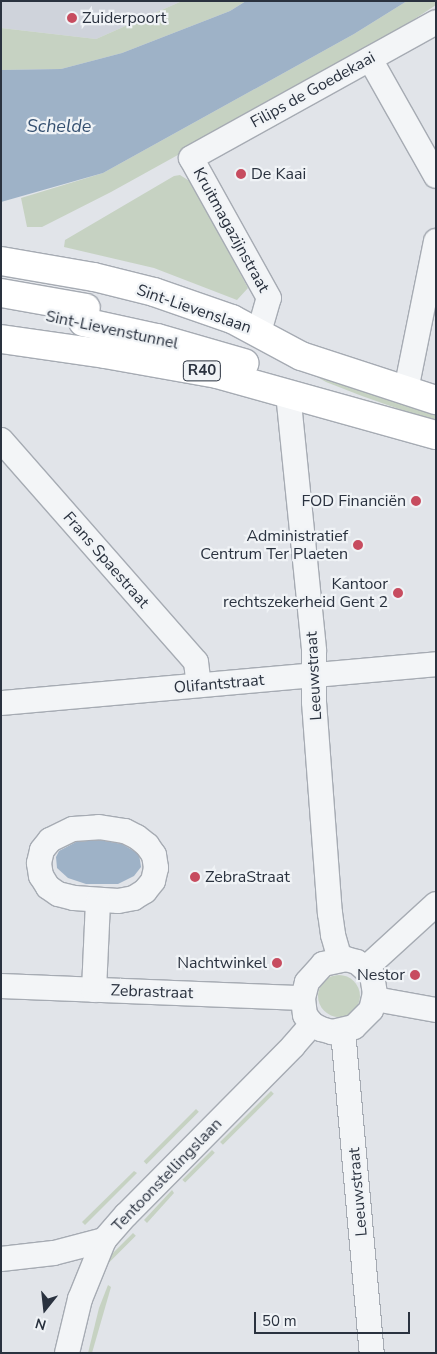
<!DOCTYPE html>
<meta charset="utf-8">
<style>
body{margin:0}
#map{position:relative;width:437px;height:1354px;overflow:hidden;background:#e1e4e9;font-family:"Nunito Sans",sans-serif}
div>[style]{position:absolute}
.built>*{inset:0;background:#cfd3db}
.green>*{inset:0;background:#c6d2c2;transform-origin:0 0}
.round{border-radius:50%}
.water>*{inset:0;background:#9eb2c7}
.roads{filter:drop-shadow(1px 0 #a6abb3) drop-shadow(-1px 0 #a6abb3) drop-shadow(0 1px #a6abb3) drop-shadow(0 -1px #a6abb3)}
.minor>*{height:24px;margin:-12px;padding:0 12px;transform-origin:12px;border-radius:12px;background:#f3f5f7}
.major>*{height:28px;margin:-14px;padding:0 14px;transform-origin:14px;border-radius:14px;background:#fff}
.highway>*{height:28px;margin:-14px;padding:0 14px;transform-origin:14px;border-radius:14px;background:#fff}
.dots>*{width:14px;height:14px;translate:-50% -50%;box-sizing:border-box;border:2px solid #f0f3f6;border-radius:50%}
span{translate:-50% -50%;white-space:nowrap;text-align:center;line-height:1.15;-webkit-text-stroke:4.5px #f0f3f6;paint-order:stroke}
.shield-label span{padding:1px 4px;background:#f0f3f6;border:1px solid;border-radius:4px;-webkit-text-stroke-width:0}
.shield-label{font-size:15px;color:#2a323f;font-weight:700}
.poi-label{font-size:16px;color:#2a323f}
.left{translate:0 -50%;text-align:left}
.right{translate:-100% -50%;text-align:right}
.street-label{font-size:16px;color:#2a323f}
.water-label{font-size:18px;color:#365171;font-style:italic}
.frame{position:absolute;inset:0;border:2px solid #2a323f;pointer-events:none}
.north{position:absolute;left:20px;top:1284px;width:50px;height:50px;-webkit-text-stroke:4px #f0f3f6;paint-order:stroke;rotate:196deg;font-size:14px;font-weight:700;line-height:20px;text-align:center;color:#2a323f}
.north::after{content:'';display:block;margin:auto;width:18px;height:22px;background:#2a323f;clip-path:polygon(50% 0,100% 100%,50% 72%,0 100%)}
.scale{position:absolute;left:254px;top:1312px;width:156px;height:22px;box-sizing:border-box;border:2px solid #2a323f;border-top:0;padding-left:6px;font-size:15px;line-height:18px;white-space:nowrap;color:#2a323f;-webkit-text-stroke:4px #f0f3f6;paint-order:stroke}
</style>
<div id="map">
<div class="built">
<i style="clip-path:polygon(1px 1px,182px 1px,96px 39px,1px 28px)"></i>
</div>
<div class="green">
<i style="clip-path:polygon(182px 1px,246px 1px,230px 11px,122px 53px,61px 69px,1px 70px,1px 28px,96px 39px)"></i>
<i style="clip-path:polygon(407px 1px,436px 1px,436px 5px,364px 52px,111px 192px,42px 227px,27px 227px,21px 198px,103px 173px,354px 34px)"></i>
<i style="clip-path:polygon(180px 175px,191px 182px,248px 288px,237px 300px,154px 268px,64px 247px,65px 240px,174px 176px)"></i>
<i style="clip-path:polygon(310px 373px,436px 410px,436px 422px,362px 396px,326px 382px)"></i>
<i class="round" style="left:318px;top:975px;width:42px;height:42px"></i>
<i style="left:271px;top:1091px;width:4px;height:72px;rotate:45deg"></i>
<i style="left:196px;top:1109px;width:4px;height:74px;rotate:45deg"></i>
<i style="left:212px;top:1150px;width:4px;height:42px;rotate:45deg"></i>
<i style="clip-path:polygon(134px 1171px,137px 1173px,85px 1225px,82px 1222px)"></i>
<i style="clip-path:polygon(172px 1190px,174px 1193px,147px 1223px,144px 1220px)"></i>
<i style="left:133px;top:1233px;width:4px;height:46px;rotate:45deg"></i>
<i style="clip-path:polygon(108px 1285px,111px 1287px,92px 1353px,88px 1353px,99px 1308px)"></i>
</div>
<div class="water">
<i style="clip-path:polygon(246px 1px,407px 1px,354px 34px,103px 173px,1px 202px,1px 70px,61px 69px,122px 53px,230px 11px)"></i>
<i style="clip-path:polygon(99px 840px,122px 844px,139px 854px,141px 867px,134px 876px,118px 884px,86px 884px,68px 878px,57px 868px,56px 857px,59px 851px,76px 842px)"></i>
</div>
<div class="roads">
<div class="minor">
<i style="left:370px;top:59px;width:134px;rotate:60.6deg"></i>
<i style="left:259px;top:332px;width:35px;rotate:-74deg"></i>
<i style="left:269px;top:298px;width:160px;rotate:-119.1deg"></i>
<i style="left:191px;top:158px;width:280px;rotate:-29deg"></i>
<i style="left:406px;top:390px;width:152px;rotate:-78.6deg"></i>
<i style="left:288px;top:393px;width:259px;rotate:84.2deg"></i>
<i style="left:314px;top:651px;width:51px;rotate:90deg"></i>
<i style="left:314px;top:702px;width:212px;rotate:85.7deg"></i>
<i style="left:330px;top:913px;width:22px;rotate:82deg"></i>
<i style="left:333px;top:935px;width:25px;rotate:74deg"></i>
<i style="left:1px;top:440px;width:295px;rotate:48.7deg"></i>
<i style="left:196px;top:662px;width:23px;rotate:83deg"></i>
<i style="left:1px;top:703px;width:437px;rotate:-5.1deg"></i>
<i style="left:99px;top:827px;width:26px;rotate:9deg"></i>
<i style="left:125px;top:831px;width:13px;rotate:27deg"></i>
<i style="left:137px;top:837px;width:13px;rotate:39deg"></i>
<i style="left:147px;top:845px;width:12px;rotate:55deg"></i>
<i style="left:154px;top:855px;width:13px;rotate:81deg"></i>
<i style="left:156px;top:868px;width:13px;rotate:103deg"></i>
<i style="left:153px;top:881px;width:13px;rotate:129deg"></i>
<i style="left:145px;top:891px;width:13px;rotate:148deg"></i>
<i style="left:134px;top:898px;width:16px;rotate:169deg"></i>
<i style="left:118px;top:901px;width:44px;rotate:-176.1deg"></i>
<i style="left:74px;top:898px;width:16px;rotate:-166deg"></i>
<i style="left:58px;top:894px;width:12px;rotate:-145deg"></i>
<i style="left:48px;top:887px;width:13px;rotate:-122deg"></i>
<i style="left:41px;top:876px;width:13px;rotate:-99deg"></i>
<i style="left:39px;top:863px;width:13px;rotate:-77deg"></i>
<i style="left:42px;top:850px;width:13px;rotate:-51deg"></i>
<i style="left:50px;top:840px;width:25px;rotate:-26deg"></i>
<i style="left:73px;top:829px;width:26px;rotate:-4deg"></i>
<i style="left:346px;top:959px;width:11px;rotate:15deg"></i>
<i style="left:357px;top:962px;width:20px;rotate:41deg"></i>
<i style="left:372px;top:975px;width:18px;rotate:81deg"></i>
<i style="left:375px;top:993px;width:17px;rotate:103deg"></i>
<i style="left:371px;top:1010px;width:24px;rotate:135deg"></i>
<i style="left:354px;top:1027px;width:23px;rotate:167deg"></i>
<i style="left:332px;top:1032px;width:11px;rotate:-165deg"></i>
<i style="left:321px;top:1029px;width:10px;rotate:-151deg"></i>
<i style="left:312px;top:1024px;width:11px;rotate:-128deg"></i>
<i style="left:305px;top:1015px;width:17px;rotate:-97deg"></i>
<i style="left:303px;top:998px;width:16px;rotate:-76deg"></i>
<i style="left:307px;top:982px;width:24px;rotate:-48deg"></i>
<i style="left:323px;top:964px;width:24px;rotate:-12deg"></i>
<i style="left:366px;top:968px;width:95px;rotate:-42.4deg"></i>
<i style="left:1px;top:986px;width:302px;rotate:2.3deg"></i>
<i style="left:94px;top:990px;width:89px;rotate:-87.4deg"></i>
<i style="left:375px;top:999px;width:62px;rotate:10.2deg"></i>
<i style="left:343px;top:1031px;width:323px;rotate:84.9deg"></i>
<i style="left:1px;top:1259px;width:53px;rotate:-6.5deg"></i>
<i style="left:54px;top:1253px;width:52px;rotate:-14.6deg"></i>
<i style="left:67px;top:1353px;width:56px;rotate:-76.5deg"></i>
<i style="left:80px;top:1299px;width:64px;rotate:-67.9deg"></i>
<i style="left:104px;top:1240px;width:33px;rotate:-49deg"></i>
<i style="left:126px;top:1215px;width:238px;rotate:-45.3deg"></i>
<i style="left:293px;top:1046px;width:29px;rotate:-49deg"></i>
</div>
<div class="major">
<i style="left:1px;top:261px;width:94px;rotate:9.8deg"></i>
<i style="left:94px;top:277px;width:62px;rotate:14deg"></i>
<i style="left:154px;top:292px;width:83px;rotate:19.1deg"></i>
<i style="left:232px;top:319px;width:78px;rotate:28.2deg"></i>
<i style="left:301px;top:356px;width:142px;rotate:18.1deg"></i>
<i style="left:83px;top:322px;width:76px;rotate:12.2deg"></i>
<i style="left:157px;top:338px;width:91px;rotate:16deg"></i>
<i style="left:1px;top:339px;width:105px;rotate:8.2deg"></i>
<i style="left:105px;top:354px;width:114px;rotate:10.1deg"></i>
<i style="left:217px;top:374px;width:227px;rotate:15.6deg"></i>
</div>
<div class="highway">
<i style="left:1px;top:293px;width:86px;rotate:10deg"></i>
</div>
</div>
<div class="dots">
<i style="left:72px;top:18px;background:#c74c5f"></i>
<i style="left:241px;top:174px;background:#c74c5f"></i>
<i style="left:416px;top:501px;background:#c74c5f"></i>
<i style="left:358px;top:545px;background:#c74c5f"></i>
<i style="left:398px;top:593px;background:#c74c5f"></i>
<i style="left:195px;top:877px;background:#c74c5f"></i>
<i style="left:277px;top:963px;background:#c74c5f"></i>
<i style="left:415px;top:975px;background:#c74c5f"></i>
</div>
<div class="shield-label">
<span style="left:202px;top:371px">R40</span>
</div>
<div class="poi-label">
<span class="left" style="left:82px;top:18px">Zuiderpoort</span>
<span class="left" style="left:251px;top:174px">De Kaai</span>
<span class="right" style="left:406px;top:501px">FOD Financiën</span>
<span class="right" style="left:348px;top:545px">Administratief<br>Centrum Ter Plaeten</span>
<span class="right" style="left:388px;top:593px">Kantoor<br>rechtszekerheid Gent 2</span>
<span class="left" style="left:205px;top:877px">ZebraStraat</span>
<span class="right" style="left:267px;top:963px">Nachtwinkel</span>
<span class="right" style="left:405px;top:975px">Nestor</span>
</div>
<div class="street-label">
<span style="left:313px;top:90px;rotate:-29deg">Filips de Goedekaai</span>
<span style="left:231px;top:230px;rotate:61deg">Kruitmagazijnstraat</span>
<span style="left:194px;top:309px;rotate:19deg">Sint-Lievenslaan</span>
<span style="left:112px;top:330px;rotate:12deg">Sint-Lievenstunnel</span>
<span style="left:106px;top:560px;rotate:49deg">Frans Spaestraat</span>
<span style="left:314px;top:676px;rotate:-93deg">Leeuwstraat</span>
<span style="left:219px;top:684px;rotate:-5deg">Olifantstraat</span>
<span style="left:152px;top:992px;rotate:2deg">Zebrastraat</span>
<span style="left:167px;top:1175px;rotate:-46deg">Tentoonstellingslaan</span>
<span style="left:358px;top:1192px;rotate:-95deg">Leeuwstraat</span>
</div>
<div class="water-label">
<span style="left:59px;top:126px">Schelde</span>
</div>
<div class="frame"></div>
<div class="north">N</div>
<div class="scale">50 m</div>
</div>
